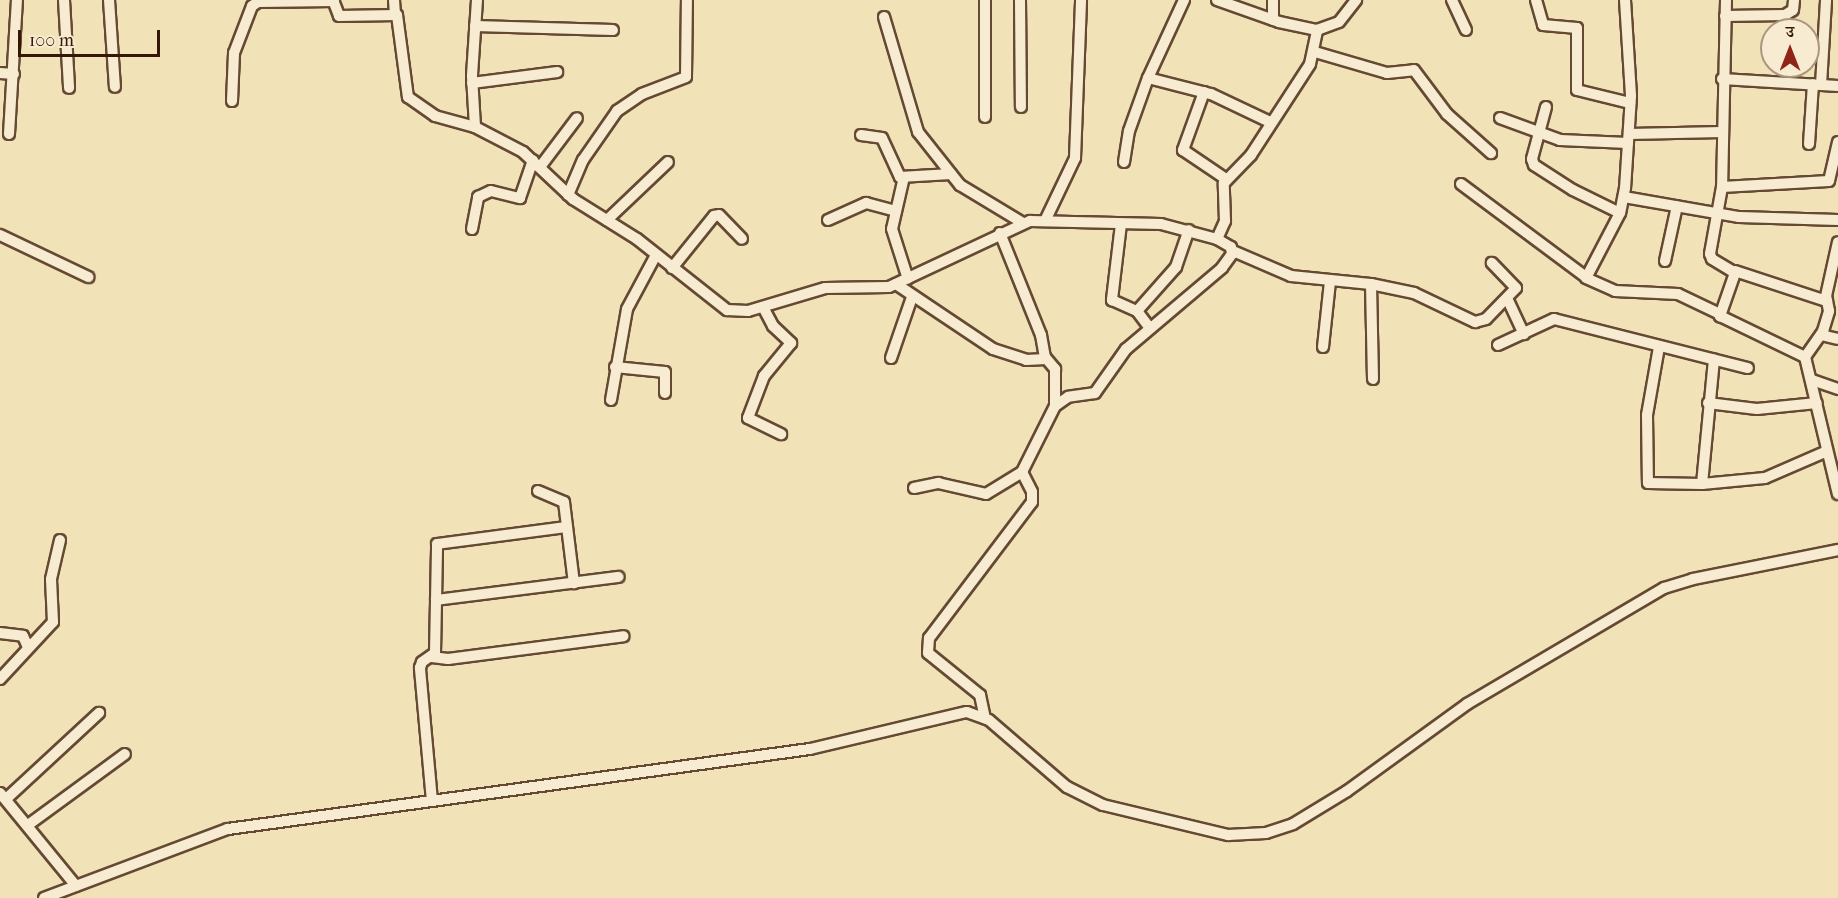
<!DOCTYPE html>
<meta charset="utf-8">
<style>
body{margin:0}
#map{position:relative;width:1838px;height:898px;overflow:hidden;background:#f2e2b8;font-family:"IM FELL French Canon","Noto Serif Devanagari",serif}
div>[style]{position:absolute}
.roads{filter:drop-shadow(2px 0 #654933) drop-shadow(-2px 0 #654933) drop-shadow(0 2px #654933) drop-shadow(0 -2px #654933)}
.minor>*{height:10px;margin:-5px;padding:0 5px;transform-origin:5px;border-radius:5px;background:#f7ecd1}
span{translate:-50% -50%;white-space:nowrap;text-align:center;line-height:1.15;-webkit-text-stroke:6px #f7ecd1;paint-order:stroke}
.north{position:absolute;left:1760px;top:18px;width:60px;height:60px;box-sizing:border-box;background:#f7ecd1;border:2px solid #aa9680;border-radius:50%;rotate:0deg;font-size:16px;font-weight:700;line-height:24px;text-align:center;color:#361607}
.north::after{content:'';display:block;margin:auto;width:21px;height:27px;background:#8f2418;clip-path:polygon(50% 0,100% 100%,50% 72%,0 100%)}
.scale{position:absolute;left:18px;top:30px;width:142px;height:27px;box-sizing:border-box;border:3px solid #361607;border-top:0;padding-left:8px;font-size:18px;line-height:21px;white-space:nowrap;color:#361607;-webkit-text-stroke:4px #f7ecd1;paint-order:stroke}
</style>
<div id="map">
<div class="roads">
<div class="minor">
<i style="left:64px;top:0;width:88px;rotate:86.7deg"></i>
<i style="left:109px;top:0;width:87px;rotate:86.1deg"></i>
<i style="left:333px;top:0;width:17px;rotate:69deg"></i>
<i style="left:339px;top:16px;width:58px;rotate:-1deg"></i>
<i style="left:397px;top:15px;width:83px;rotate:82.4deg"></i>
<i style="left:408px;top:97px;width:33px;rotate:35deg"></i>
<i style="left:435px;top:116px;width:41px;rotate:15.4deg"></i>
<i style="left:394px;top:0;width:14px;rotate:86deg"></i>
<i style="left:477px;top:0;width:76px;rotate:93.8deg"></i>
<i style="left:472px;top:76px;width:51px;rotate:86.6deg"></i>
<i style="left:475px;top:127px;width:54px;rotate:27.5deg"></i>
<i style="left:523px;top:152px;width:69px;rotate:43.2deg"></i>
<i style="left:573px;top:199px;width:75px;rotate:32deg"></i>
<i style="left:637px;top:239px;width:115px;rotate:38.3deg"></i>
<i style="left:727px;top:310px;width:21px;rotate:3deg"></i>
<i style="left:748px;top:311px;width:80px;rotate:-16.6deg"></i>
<i style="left:825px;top:288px;width:64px;rotate:-0.9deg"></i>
<i style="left:889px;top:287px;width:156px;rotate:-25.1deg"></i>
<i style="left:1030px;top:221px;width:131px;rotate:1.3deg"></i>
<i style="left:1161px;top:224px;width:58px;rotate:15deg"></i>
<i style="left:1217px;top:239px;width:16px;rotate:30deg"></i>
<i style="left:1231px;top:247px;width:7px;rotate:82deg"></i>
<i style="left:1232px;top:254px;width:17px;rotate:126deg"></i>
<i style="left:1222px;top:268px;width:126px;rotate:139.8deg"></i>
<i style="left:1126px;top:349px;width:54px;rotate:125.2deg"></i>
<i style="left:1095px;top:393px;width:27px;rotate:172deg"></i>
<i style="left:1068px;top:397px;width:16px;rotate:145deg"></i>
<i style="left:1055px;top:406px;width:74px;rotate:116.6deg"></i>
<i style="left:1022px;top:472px;width:22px;rotate:63deg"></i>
<i style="left:1032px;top:492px;width:10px;rotate:90deg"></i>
<i style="left:1032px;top:502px;width:171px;rotate:127.1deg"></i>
<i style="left:929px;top:638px;width:15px;rotate:94deg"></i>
<i style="left:928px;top:653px;width:67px;rotate:38.9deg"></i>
<i style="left:980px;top:695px;width:24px;rotate:78deg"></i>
<i style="left:1020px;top:0;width:107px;rotate:89.5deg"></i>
<i style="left:1217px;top:0;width:66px;rotate:19.5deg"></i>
<i style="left:1279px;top:22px;width:39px;rotate:12deg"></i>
<i style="left:1317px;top:30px;width:23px;rotate:-20deg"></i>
<i style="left:1339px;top:22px;width:28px;rotate:-52deg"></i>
<i style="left:1452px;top:0;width:33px;rotate:65deg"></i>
<i style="left:1536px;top:0;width:26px;rotate:74deg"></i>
<i style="left:1543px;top:25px;width:34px;rotate:5deg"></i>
<i style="left:1577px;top:28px;width:62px;rotate:90deg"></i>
<i style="left:1577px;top:90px;width:55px;rotate:13.8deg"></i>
<i style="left:1625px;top:0;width:96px;rotate:86.4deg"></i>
<i style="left:1631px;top:96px;width:92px;rotate:93.7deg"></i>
<i style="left:1625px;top:188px;width:25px;rotate:101deg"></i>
<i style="left:1620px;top:213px;width:73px;rotate:117.6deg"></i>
<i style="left:1586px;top:278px;width:32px;rotate:24deg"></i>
<i style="left:1615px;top:291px;width:63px;rotate:2.7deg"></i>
<i style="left:1678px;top:294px;width:47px;rotate:25.5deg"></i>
<i style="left:1726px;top:0;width:187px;rotate:91.2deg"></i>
<i style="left:1722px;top:187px;width:68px;rotate:100.2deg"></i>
<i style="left:1710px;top:254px;width:5px;rotate:68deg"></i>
<i style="left:1712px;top:259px;width:27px;rotate:31deg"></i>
<i style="left:1735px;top:273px;width:46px;rotate:109.2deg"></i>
<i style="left:1720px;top:316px;width:94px;rotate:25.8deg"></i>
<i style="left:1805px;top:357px;width:141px;rotate:76.5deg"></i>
<i style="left:1725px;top:16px;width:60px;rotate:-1deg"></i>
<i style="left:1785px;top:15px;width:9px;rotate:-32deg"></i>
<i style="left:1793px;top:10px;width:10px;rotate:-84deg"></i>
<i style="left:884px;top:17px;width:120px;rotate:73.5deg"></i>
<i style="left:918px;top:132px;width:68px;rotate:51.6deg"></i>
<i style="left:960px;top:185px;width:74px;rotate:31.1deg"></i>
<i style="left:1273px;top:20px;width:20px;rotate:-90deg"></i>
<i style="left:475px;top:26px;width:138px;rotate:1.7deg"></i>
<i style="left:1315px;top:52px;width:75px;rotate:16.3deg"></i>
<i style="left:1387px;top:73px;width:27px;rotate:-6deg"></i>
<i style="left:1414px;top:70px;width:55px;rotate:53.1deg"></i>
<i style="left:1447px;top:114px;width:59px;rotate:41.6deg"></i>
<i style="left:0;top:73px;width:14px;rotate:4deg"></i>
<i style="left:1148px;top:78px;width:65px;rotate:14.3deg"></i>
<i style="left:1211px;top:94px;width:65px;rotate:25.4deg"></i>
<i style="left:1722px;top:79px;width:116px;rotate:3.5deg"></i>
<i style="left:472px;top:83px;width:86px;rotate:-7.4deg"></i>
<i style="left:1821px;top:85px;width:85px;rotate:-86.6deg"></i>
<i style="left:1204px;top:92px;width:62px;rotate:109.9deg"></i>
<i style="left:1183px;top:150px;width:52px;rotate:34deg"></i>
<i style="left:232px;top:101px;width:48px;rotate:-87.6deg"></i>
<i style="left:234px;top:53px;width:50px;rotate:-69deg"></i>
<i style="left:252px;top:6px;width:7px;rotate:-34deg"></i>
<i style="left:258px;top:2px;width:76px;rotate:-0.8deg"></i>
<i style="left:1546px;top:107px;width:54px;rotate:105.1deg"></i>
<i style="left:1532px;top:159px;width:6px;rotate:72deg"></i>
<i style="left:1534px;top:165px;width:46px;rotate:32.7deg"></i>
<i style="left:1573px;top:190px;width:52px;rotate:26.1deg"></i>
<i style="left:985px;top:117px;width:117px;rotate:-90deg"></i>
<i style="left:1500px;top:118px;width:64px;rotate:20.1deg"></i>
<i style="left:1560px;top:140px;width:68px;rotate:2.5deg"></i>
<i style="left:9px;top:134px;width:134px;rotate:-86.6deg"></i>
<i style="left:1629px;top:134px;width:93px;rotate:-1.2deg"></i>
<i style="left:861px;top:135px;width:21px;rotate:8deg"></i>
<i style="left:882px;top:138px;width:43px;rotate:65.2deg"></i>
<i style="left:900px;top:177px;width:51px;rotate:-3.4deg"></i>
<i style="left:1809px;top:144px;width:60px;rotate:-86.2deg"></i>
<i style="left:1124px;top:162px;width:31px;rotate:-81deg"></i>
<i style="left:1129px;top:131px;width:56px;rotate:-70.3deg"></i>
<i style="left:1148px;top:78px;width:86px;rotate:-65.2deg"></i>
<i style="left:540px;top:167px;width:61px;rotate:-52.9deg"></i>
<i style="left:904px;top:177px;width:53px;rotate:103deg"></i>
<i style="left:892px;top:229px;width:52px;rotate:72.3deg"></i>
<i style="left:1461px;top:184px;width:157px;rotate:36.7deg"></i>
<i style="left:1722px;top:187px;width:107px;rotate:-3.2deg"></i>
<i style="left:1829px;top:181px;width:40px;rotate:-77deg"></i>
<i style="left:568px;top:195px;width:38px;rotate:-67deg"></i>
<i style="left:583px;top:160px;width:60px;rotate:-55.2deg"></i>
<i style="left:617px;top:111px;width:30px;rotate:-34deg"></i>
<i style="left:642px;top:94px;width:47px;rotate:-21.1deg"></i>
<i style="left:686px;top:77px;width:77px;rotate:-89.3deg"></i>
<i style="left:1624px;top:197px;width:117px;rotate:9.9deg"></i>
<i style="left:1739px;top:217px;width:99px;rotate:1.7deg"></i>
<i style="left:607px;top:220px;width:84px;rotate:-43.6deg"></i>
<i style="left:828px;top:220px;width:42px;rotate:-24.1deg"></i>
<i style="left:866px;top:203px;width:31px;rotate:15deg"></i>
<i style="left:1045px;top:221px;width:70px;rotate:-64.5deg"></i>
<i style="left:1075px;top:158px;width:158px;rotate:-87.8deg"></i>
<i style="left:1121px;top:224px;width:77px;rotate:96.8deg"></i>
<i style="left:1112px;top:300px;width:27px;rotate:24deg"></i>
<i style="left:1137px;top:311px;width:20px;rotate:53deg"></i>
<i style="left:472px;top:229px;width:33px;rotate:-79deg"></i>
<i style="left:478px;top:197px;width:14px;rotate:-25deg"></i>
<i style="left:491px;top:191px;width:30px;rotate:14deg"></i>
<i style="left:520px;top:198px;width:40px;rotate:-71.1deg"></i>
<i style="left:1000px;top:233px;width:110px;rotate:68.1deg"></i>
<i style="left:1041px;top:335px;width:22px;rotate:80deg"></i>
<i style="left:1045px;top:357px;width:16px;rotate:50deg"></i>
<i style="left:1055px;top:369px;width:37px;rotate:90deg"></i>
<i style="left:0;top:235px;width:98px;rotate:25.5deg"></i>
<i style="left:1217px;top:239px;width:20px;rotate:-66deg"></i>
<i style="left:1225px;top:221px;width:38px;rotate:-92deg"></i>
<i style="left:1224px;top:183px;width:39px;rotate:-46deg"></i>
<i style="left:1251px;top:155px;width:108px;rotate:-57deg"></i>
<i style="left:1310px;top:64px;width:35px;rotate:-78deg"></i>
<i style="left:1233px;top:251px;width:63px;rotate:23.3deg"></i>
<i style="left:1291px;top:276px;width:80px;rotate:5.7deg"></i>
<i style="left:1371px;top:284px;width:44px;rotate:11.8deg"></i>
<i style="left:1414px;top:293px;width:68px;rotate:25.4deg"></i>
<i style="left:1475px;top:322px;width:11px;rotate:-15deg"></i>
<i style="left:1486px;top:319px;width:43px;rotate:-45.9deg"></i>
<i style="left:1516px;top:288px;width:35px;rotate:-134deg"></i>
<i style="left:1665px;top:261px;width:56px;rotate:-77.7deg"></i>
<i style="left:672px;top:268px;width:67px;rotate:-51.1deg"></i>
<i style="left:714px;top:216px;width:5px;rotate:-11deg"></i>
<i style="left:719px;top:215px;width:33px;rotate:46deg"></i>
<i style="left:1735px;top:271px;width:97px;rotate:18.1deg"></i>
<i style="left:896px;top:284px;width:117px;rotate:33.8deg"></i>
<i style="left:993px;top:349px;width:35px;rotate:18deg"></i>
<i style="left:1026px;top:360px;width:20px;rotate:-3deg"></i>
<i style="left:1371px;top:284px;width:95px;rotate:88.8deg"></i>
<i style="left:1507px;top:298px;width:40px;rotate:65deg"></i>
<i style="left:763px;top:307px;width:21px;rotate:62deg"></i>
<i style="left:773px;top:326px;width:25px;rotate:43deg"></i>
<i style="left:791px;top:343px;width:43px;rotate:129.3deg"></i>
<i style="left:764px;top:376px;width:45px;rotate:110.9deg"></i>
<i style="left:748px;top:418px;width:37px;rotate:26deg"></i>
<i style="left:1137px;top:311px;width:59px;rotate:-48.4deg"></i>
<i style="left:1176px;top:267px;width:39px;rotate:-71deg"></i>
<i style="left:1821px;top:335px;width:17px;rotate:13deg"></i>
<i style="left:1498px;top:345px;width:62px;rotate:-24.9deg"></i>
<i style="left:1554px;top:319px;width:200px;rotate:14.2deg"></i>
<i style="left:1323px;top:347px;width:66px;rotate:-83.9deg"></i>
<i style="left:1659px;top:347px;width:69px;rotate:100deg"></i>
<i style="left:1647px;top:415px;width:68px;rotate:89.2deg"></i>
<i style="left:1648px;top:483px;width:54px;rotate:1.1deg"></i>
<i style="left:1702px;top:484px;width:63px;rotate:-5.4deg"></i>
<i style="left:1765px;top:478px;width:65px;rotate:-23.4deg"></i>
<i style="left:1805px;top:357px;width:32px;rotate:-55deg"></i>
<i style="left:1823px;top:331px;width:21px;rotate:-73deg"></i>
<i style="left:1829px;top:311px;width:15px;rotate:-101deg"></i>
<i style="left:1826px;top:296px;width:55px;rotate:-77.5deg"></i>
<i style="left:891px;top:358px;width:65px;rotate:-71deg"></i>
<i style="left:615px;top:367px;width:50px;rotate:5.7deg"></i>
<i style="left:665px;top:372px;width:21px;rotate:90deg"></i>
<i style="left:1812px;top:380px;width:28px;rotate:19deg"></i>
<i style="left:611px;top:400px;width:92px;rotate:-80deg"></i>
<i style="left:627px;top:309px;width:61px;rotate:-61.8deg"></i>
<i style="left:1708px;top:403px;width:49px;rotate:7deg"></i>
<i style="left:1757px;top:409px;width:60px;rotate:-5.7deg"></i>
<i style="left:1702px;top:484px;width:125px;rotate:-84.5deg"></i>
<i style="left:914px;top:488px;width:25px;rotate:-12deg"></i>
<i style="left:938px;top:483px;width:49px;rotate:12.9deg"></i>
<i style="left:986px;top:494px;width:42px;rotate:-31.4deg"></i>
<i style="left:538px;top:491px;width:28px;rotate:23deg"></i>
<i style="left:564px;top:502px;width:82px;rotate:83deg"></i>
<i style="left:436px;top:600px;width:184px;rotate:-7.2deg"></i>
<i style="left:0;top:633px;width:23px;rotate:7deg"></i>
<i style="left:23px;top:636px;width:10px;rotate:66deg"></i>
<i style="left:432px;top:657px;width:16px;rotate:7deg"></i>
<i style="left:448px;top:659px;width:177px;rotate:-7.4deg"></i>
<i style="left:0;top:679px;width:78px;rotate:-47.1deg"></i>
<i style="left:53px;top:622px;width:43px;rotate:-92.7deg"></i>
<i style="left:51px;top:579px;width:40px;rotate:-77deg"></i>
<i style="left:0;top:793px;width:120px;rotate:50.7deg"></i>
<i style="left:6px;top:799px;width:127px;rotate:-42.8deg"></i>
<i style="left:432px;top:801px;width:134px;rotate:-95.2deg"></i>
<i style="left:420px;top:668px;width:6px;rotate:-72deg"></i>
<i style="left:422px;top:662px;width:16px;rotate:-35deg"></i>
<i style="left:435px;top:653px;width:109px;rotate:-88.9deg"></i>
<i style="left:437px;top:544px;width:131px;rotate:-7.5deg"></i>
<i style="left:28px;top:825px;width:120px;rotate:-36.2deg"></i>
<i style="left:44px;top:898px;width:197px;rotate:-20.6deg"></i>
<i style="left:228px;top:829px;width:587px;rotate:-7.83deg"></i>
<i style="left:810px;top:749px;width:161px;rotate:-13.3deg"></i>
<i style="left:967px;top:712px;width:23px;rotate:20deg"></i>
<i style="left:989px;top:720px;width:103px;rotate:40.7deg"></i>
<i style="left:1067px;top:787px;width:40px;rotate:26.6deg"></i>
<i style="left:1103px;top:805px;width:129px;rotate:13.5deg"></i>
<i style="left:1228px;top:835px;width:38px;rotate:-3deg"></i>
<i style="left:1266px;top:833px;width:28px;rotate:-18deg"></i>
<i style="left:1293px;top:824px;width:63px;rotate:-31.4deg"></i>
<i style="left:1347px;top:791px;width:148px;rotate:-35.9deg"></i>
<i style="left:1467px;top:704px;width:229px;rotate:-30.5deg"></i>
<i style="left:1664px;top:588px;width:30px;rotate:-17deg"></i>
<i style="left:1693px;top:579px;width:148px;rotate:-11.3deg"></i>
</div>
</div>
<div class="north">उ</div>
<div class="scale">100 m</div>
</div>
